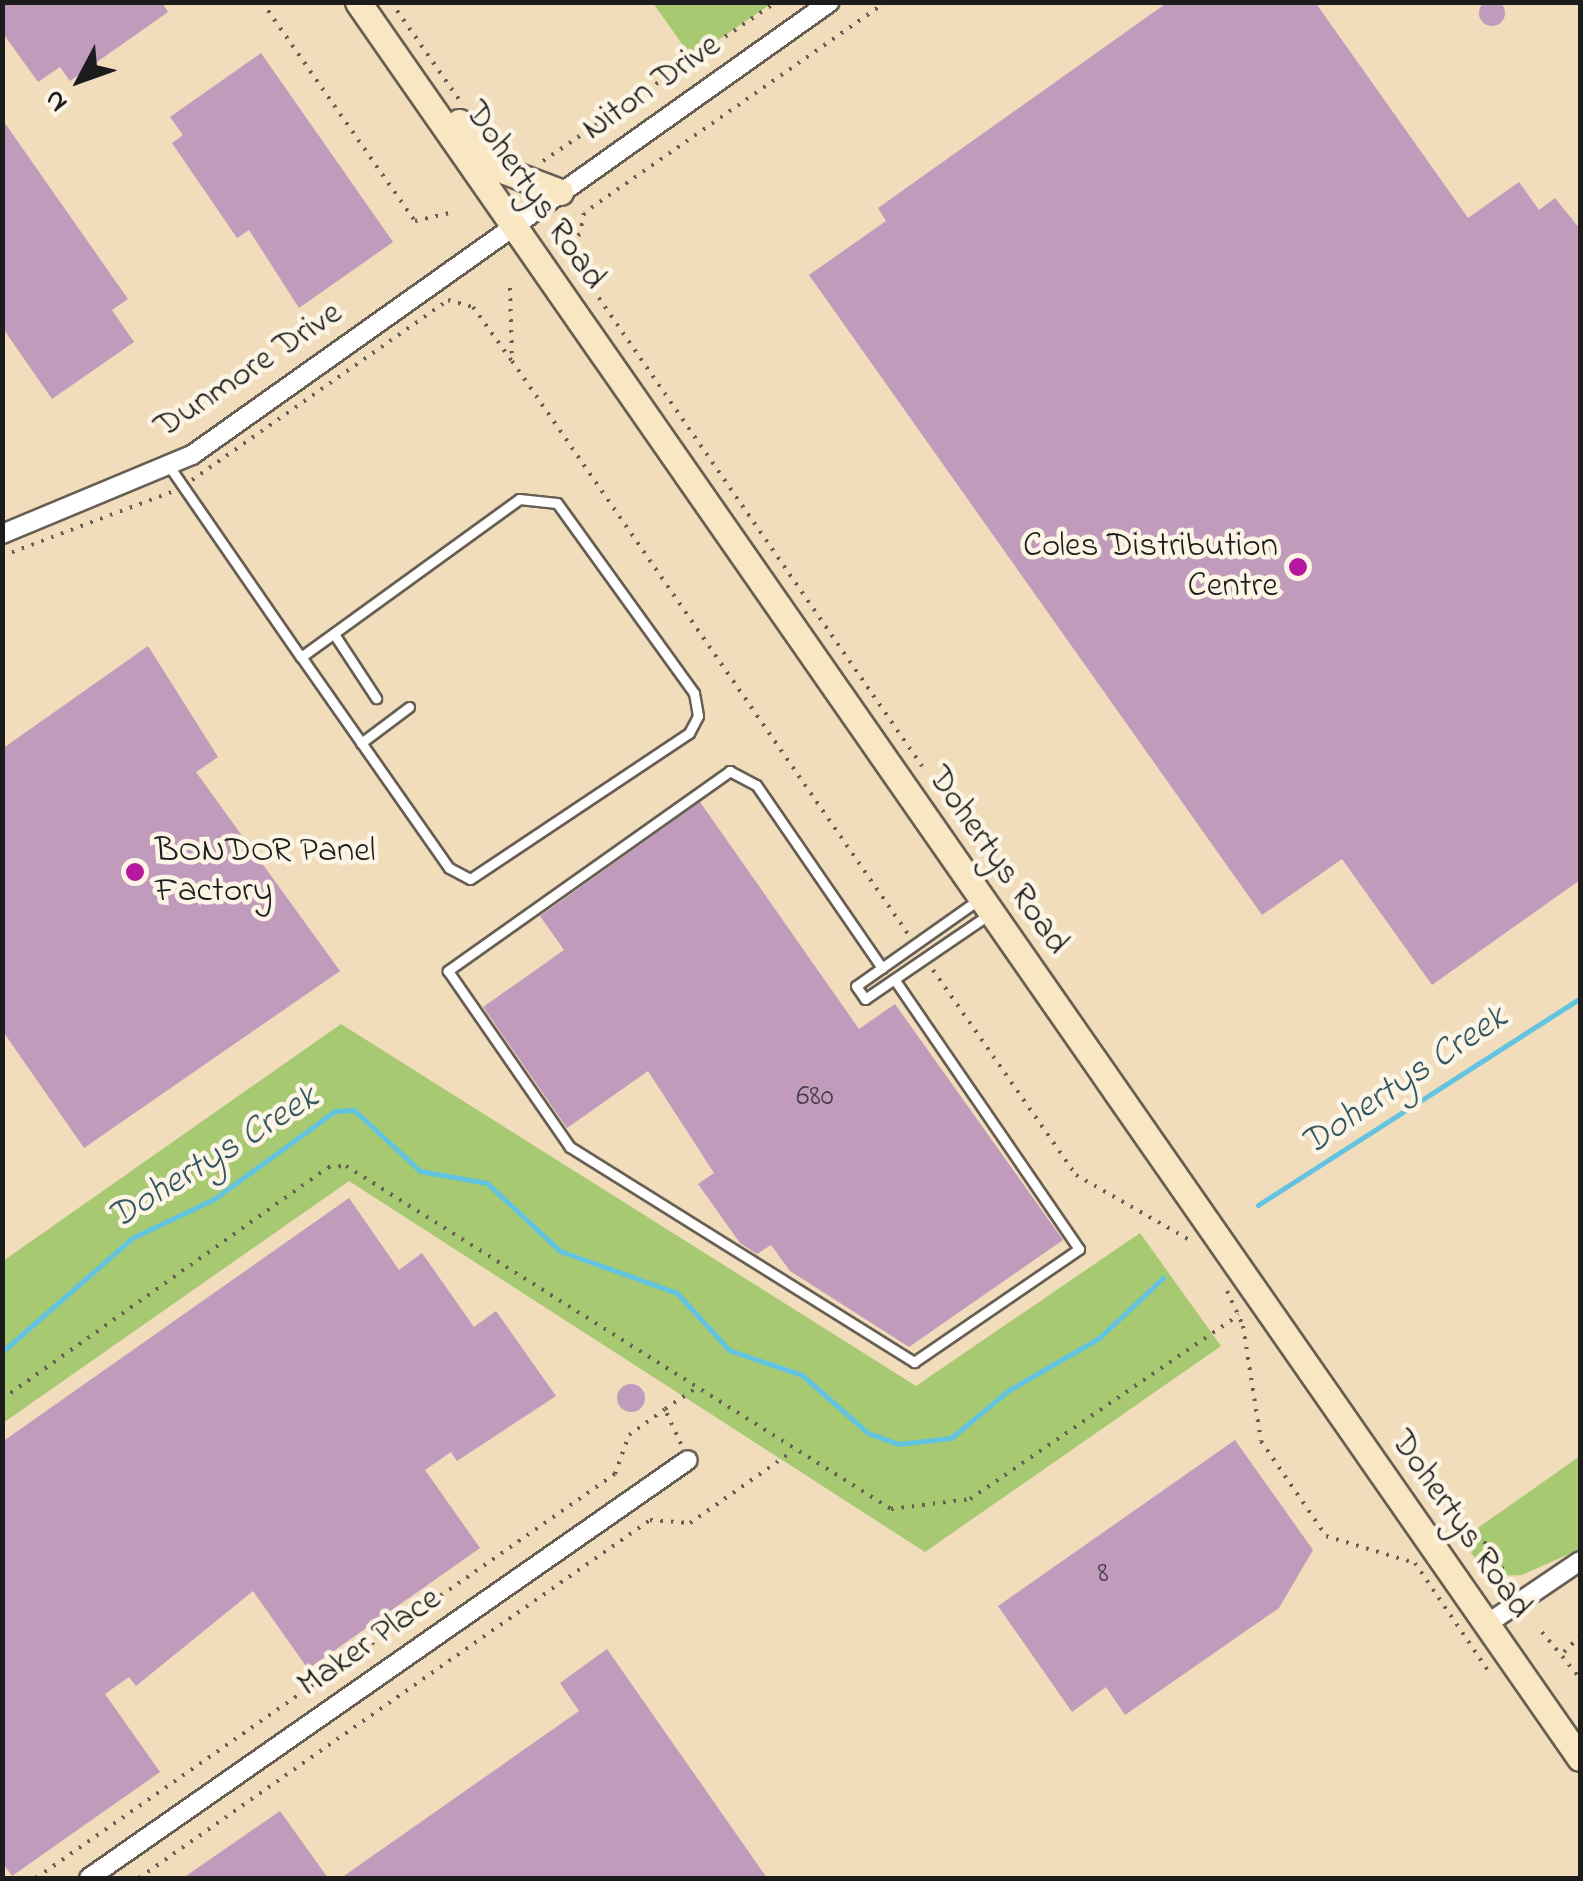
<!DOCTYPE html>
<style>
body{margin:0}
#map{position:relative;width:1583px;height:1881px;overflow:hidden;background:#f1dcbb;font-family:"Indie Flower",sans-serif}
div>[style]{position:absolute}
.green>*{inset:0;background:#a7c971}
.stream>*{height:5px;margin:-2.5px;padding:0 2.5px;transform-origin:2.5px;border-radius:2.5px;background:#62c4e0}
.building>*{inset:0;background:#c19bbb}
.round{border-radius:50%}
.path>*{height:4px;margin-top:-2px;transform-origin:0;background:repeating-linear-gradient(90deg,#675f54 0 2.5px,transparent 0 10.5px)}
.roads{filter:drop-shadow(2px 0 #675f54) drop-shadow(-2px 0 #675f54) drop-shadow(0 2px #675f54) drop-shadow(0 -2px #675f54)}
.lane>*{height:9px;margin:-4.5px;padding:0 4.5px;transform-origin:4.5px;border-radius:4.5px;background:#fff}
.street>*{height:18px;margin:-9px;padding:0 9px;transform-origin:9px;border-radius:9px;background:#fff}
.secondary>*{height:25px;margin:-12.5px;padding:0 12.5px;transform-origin:12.5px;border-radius:12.5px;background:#f9e7c3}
.dots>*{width:28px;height:28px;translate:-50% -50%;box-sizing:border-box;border:5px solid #fcf5e5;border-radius:50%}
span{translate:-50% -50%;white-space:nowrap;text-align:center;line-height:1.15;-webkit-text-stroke:9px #fcf5e5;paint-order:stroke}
.number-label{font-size:30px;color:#453c44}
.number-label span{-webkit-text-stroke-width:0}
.street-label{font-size:35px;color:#1c1c1c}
.poi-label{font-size:35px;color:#1c1c1c}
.right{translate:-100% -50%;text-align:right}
.left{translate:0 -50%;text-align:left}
.water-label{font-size:38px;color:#345761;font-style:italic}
.frame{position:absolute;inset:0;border:5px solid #1c1c1c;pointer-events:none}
.north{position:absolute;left:30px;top:30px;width:100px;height:100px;-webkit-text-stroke:8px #fcf5e5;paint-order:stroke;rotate:229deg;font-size:28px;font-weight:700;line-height:40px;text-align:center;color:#1c1c1c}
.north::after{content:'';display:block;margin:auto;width:35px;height:45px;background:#1c1c1c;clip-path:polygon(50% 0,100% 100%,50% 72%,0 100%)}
</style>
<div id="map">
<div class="green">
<i style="clip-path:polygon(653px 3px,772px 3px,692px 58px)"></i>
<i style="clip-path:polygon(341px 1024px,916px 1386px,1140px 1233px,1221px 1346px,925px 1552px,349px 1181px,3px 1423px,3px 1261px)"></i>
<i style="clip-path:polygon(1580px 1456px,1580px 1549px,1522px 1575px,1487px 1576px,1462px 1539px)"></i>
</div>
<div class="stream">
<i style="left:1258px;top:1205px;width:383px;rotate:-32.7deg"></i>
<i style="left:2px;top:1352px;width:173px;rotate:-41.2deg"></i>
<i style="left:132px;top:1238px;width:91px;rotate:-25.4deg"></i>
<i style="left:214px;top:1199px;width:150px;rotate:-36deg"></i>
<i style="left:335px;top:1111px;width:19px;rotate:-3deg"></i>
<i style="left:354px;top:1110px;width:90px;rotate:42.7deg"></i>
<i style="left:420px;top:1171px;width:68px;rotate:10.2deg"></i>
<i style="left:487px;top:1183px;width:100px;rotate:43deg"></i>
<i style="left:560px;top:1251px;width:124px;rotate:19.7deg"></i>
<i style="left:677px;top:1293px;width:77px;rotate:47.6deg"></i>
<i style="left:729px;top:1350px;width:77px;rotate:18.9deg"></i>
<i style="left:802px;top:1375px;width:88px;rotate:41.3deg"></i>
<i style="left:868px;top:1433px;width:32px;rotate:20deg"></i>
<i style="left:898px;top:1444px;width:53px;rotate:-6.5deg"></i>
<i style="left:951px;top:1438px;width:75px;rotate:-39.6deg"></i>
<i style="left:1009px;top:1390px;width:104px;rotate:-30deg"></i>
<i style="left:1099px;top:1338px;width:88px;rotate:-43.2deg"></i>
</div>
<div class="building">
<i class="round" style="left:1479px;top:0;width:26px;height:26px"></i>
<i style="clip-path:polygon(2px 2px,162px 2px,168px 12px,70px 81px,60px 67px,38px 82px,2px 32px)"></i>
<i style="clip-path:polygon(1168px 2px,1315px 2px,1468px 218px,1519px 182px,1539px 210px,1555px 198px,1580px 229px,1580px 880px,1432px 985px,1342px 859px,1262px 915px,809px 275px,886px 221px,878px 208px)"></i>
<i style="clip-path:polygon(261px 53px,393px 242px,299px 308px,249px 230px,237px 238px,172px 143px,183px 135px,170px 117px)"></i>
<i style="clip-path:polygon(2px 119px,128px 299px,112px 310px,134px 342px,52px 399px,2px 327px)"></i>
<i style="clip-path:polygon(148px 646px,218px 757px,196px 772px,340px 971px,84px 1148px,2px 1030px,2px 749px)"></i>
<i style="clip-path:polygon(700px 802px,859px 1029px,895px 1004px,1063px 1240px,909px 1347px,790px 1271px,771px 1245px,757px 1254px,740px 1243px,698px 1184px,714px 1173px,648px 1071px,567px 1128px,483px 1007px,564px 950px,540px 916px)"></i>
<i style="clip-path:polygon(349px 1198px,399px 1270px,422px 1253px,474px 1327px,496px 1311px,556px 1396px,457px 1461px,451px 1452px,425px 1470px,480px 1548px,308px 1669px,253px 1591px,136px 1686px,129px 1677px,105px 1694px,160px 1772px,12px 1876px,2px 1862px,2px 1442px)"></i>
<i class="round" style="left:617px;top:1384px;width:28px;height:28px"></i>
<i style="clip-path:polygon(1235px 1440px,1313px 1550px,1279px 1608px,1125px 1715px,1106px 1687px,1072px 1712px,998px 1606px)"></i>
<i style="clip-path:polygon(607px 1649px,767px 1878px,341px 1878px,579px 1711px,560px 1683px)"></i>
<i style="clip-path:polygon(280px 1811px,328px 1878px,183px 1878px)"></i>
</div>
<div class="path">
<i style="left:262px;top:2px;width:267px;rotate:55.1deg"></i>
<i style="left:415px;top:221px;width:39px;rotate:-13deg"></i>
<i style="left:391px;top:2px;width:121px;rotate:55.1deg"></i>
<i style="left:886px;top:2px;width:368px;rotate:145.1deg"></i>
<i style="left:584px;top:213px;width:21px;rotate:101deg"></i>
<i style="left:580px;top:234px;width:21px;rotate:145deg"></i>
<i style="left:563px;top:246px;width:632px;rotate:55.38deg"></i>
<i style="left:543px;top:161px;width:282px;rotate:-34.3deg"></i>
<i style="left:510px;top:288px;width:73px;rotate:88.4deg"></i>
<i style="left:512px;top:361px;width:697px;rotate:55.35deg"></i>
<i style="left:192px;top:480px;width:313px;rotate:-35.1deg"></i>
<i style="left:448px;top:300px;width:26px;rotate:16deg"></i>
<i style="left:473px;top:307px;width:67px;rotate:54.2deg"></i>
<i style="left:2px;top:556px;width:181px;rotate:-20.7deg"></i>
<i style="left:933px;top:970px;width:250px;rotate:55.1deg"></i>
<i style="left:1076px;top:1175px;width:135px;rotate:29.8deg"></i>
<i style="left:1227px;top:1291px;width:38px;rotate:65deg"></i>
<i style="left:1243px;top:1326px;width:116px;rotate:81.1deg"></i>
<i style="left:1261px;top:1441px;width:115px;rotate:55.6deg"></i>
<i style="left:1326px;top:1536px;width:93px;rotate:16.9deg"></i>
<i style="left:1415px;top:1563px;width:135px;rotate:55.8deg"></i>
<i style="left:2px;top:1399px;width:400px;rotate:-35.4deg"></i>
<i style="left:328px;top:1167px;width:18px;rotate:-3deg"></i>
<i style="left:346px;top:1166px;width:644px;rotate:32.18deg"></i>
<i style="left:891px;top:1509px;width:80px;rotate:-7.2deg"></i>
<i style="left:970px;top:1499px;width:326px;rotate:-34.4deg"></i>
<i style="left:681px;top:1444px;width:38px;rotate:-115deg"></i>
<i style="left:665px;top:1409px;width:37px;rotate:-34deg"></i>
<i style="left:1478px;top:1533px;width:44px;rotate:55.2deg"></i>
<i style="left:1542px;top:1632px;width:60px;rotate:50.4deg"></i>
<i style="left:1564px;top:1652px;width:23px;rotate:-45deg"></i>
<i style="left:36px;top:1878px;width:706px;rotate:-34.91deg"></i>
<i style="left:615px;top:1474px;width:41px;rotate:-70.3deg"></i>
<i style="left:629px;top:1435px;width:44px;rotate:-35.8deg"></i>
<i style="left:139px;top:1878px;width:624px;rotate:-35.01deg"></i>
<i style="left:650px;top:1520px;width:40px;rotate:4.3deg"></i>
<i style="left:690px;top:1523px;width:126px;rotate:-35deg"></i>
</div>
<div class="roads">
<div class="lane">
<i style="left:169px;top:466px;width:232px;rotate:55.4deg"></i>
<i style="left:301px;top:657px;width:269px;rotate:-35.9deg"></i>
<i style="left:519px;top:499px;width:38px;rotate:6deg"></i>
<i style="left:557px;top:503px;width:234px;rotate:54.2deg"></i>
<i style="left:694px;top:693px;width:23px;rotate:80deg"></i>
<i style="left:698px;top:716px;width:19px;rotate:118deg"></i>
<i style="left:689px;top:733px;width:263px;rotate:146.3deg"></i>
<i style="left:470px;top:879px;width:24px;rotate:-152deg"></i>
<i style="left:449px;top:868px;width:258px;rotate:-125deg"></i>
<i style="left:334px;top:634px;width:77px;rotate:56.7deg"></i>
<i style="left:361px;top:743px;width:60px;rotate:-36.9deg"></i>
<i style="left:978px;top:900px;width:149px;rotate:144.8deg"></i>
<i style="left:856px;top:986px;width:16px;rotate:55deg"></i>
<i style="left:865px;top:999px;width:149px;rotate:-34.3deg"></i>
<i style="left:882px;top:968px;width:222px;rotate:-124.5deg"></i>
<i style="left:756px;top:785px;width:30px;rotate:-152deg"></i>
<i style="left:730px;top:771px;width:346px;rotate:144.7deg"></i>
<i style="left:448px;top:971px;width:214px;rotate:55.3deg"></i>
<i style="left:570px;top:1147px;width:406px;rotate:32deg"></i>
<i style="left:914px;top:1362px;width:200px;rotate:-34.4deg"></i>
<i style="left:1079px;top:1249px;width:327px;rotate:-124.4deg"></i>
</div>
<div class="street">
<i style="left:2px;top:534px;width:206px;rotate:-22.6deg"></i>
<i style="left:192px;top:455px;width:782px;rotate:-35.38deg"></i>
<i style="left:1487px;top:1624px;width:112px;rotate:-34.1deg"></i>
<i style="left:89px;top:1878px;width:730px;rotate:-34.91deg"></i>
</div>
<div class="secondary">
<i style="left:358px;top:2px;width:2139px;rotate:55.17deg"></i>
<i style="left:459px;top:122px;width:67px;rotate:46.8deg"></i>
<i style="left:505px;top:171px;width:59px;rotate:20.9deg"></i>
</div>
</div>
<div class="dots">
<i style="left:1298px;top:567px;background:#b5179e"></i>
<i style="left:135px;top:872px;background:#b5179e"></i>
</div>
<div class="number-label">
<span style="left:815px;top:1097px">680</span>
<span style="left:1103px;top:1574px">8</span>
</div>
<div class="street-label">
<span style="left:652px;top:88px;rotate:-35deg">Niton Drive</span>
<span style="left:534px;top:196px;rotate:55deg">Dohertys Road</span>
<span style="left:249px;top:371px;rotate:-34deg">Dunmore Drive</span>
<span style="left:997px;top:861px;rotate:55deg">Dohertys Road</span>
<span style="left:1460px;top:1525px;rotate:55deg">Dohertys Road</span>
<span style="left:370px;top:1643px;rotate:-35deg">Maker Place</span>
</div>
<div class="poi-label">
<span class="right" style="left:1278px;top:567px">Coles Distribution<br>Centre</span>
<span class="left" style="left:155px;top:872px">BONDOR Panel<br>Factory</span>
</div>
<div class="water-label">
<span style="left:1405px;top:1082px;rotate:-34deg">Dohertys Creek</span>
<span style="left:214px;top:1159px;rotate:-32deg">Dohertys Creek</span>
</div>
<div class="frame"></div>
<div class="north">N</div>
</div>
